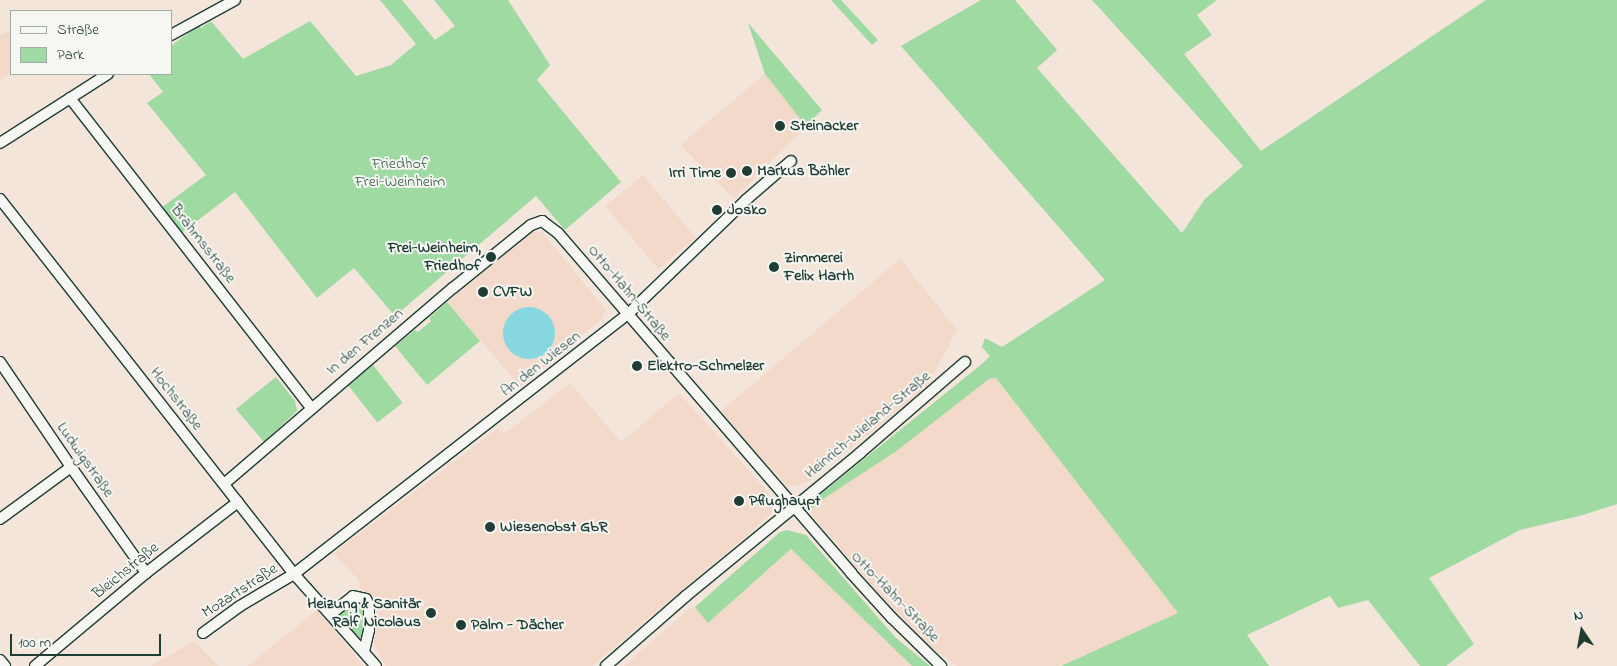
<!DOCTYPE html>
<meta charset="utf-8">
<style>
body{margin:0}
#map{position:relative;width:1617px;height:666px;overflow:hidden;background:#f4e5da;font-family:"Indie Flower",sans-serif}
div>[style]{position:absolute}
.built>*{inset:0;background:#f3d9ca;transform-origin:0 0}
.green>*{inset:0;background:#9edaa1;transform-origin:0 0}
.water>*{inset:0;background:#86d7df}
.round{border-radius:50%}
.roads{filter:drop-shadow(1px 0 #1f3d34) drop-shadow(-1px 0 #1f3d34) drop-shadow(0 1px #1f3d34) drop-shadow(0 -1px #1f3d34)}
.minor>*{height:10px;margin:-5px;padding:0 5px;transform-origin:5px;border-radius:5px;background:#f6f6f2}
.dots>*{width:14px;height:14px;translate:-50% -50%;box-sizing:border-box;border:2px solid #f6f6f2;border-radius:50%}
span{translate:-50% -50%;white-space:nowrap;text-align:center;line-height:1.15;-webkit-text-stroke:4px #f6f6f2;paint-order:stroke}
.poi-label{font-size:16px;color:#1f3d34;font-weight:700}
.left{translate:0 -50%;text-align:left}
.right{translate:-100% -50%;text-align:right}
.park-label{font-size:16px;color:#385c4a}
.street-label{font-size:16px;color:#1f3d34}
.legend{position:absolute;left:10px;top:10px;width:162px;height:65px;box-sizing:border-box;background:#f6f6f2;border:1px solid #a0aca6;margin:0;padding:6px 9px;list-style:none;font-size:15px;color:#1f3d34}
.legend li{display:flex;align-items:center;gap:10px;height:25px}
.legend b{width:25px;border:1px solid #a0aca6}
.north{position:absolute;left:1557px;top:606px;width:50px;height:50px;-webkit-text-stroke:4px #f6f6f2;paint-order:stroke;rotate:348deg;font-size:14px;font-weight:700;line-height:20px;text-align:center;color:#1f3d34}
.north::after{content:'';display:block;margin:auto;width:18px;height:22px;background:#1f3d34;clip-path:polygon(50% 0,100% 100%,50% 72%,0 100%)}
.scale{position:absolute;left:10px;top:634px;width:151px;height:22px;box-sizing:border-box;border:2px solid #1f3d34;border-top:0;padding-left:6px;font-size:15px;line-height:18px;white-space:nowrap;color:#1f3d34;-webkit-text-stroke:4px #f6f6f2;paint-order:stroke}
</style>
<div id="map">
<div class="built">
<i style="clip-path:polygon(11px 30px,11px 72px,0 81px,0 34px,1px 35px)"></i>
<i style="clip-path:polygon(765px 74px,806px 126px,734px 199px,680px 145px)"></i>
<i style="left:643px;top:175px;width:82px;height:49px;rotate:50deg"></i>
<i style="clip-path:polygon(534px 231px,543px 233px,605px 309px,603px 318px,521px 387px,447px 302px)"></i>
<i style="clip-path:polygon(900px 259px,957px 330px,925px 390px,808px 482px,788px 487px,720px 412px)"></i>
<i style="clip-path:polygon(996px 378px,1019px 407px,1178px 613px,1061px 666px,957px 666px,922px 640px,901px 619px,815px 519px,810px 511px,816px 504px,989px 379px)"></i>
<i style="clip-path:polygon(570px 383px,621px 442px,679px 393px,774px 499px,775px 510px,750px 533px,592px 666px,386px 666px,374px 645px,377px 605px,375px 598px,360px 588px,359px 581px,334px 553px,498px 428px,503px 433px,512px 428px)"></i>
<i style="clip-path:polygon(791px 549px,912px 666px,624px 666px,690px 608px,695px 607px,708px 623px)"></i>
<i style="clip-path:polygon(317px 610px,364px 666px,247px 666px)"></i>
<i style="clip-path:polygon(193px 640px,219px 666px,151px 666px,193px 641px)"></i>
</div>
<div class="green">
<i style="clip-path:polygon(380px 0,402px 0,435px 40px,455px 26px,434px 0,508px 0,550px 65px,537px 80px,621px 182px,565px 230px,536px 196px,395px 316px,354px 268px,317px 298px,235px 192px,180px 234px,161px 208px,206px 175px,147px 103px,163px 92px,149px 74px,171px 74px,171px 46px,199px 25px,201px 28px,211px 21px,243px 59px,310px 21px,356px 76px,391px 65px,416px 44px)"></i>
<i style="clip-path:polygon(831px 0,841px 0,878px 40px,872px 45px)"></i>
<i style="clip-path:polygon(981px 0,1015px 0,1057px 50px,1037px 68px,1182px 233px,1205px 199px,1243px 166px,1092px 0,1217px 0,1197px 15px,1212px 35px,1184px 54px,1261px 151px,1486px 0,1617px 0,1617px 504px,1583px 515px,1520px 530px,1429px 578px,1474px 644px,1446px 666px,1420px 666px,1368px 600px,1338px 608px,1330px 596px,1247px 635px,1269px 666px,1061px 666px,1178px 613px,996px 378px,989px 379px,895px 452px,817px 503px,810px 511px,812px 501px,983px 363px,990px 356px,982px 347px,985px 338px,1002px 347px,1105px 280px,901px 46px)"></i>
<i style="clip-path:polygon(748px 23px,822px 110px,806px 126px,765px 74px)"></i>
<i style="clip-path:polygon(447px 302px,480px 341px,427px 385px,395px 346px,415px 330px,418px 332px,431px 321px,429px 318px)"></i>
<i style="left:373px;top:365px;width:48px;height:32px;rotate:52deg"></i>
<i style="clip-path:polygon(276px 377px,295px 401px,297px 411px,264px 442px,236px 409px)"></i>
<i style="clip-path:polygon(787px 530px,806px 535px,895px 637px,930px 666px,912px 666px,791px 549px,708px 623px,695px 607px,780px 532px)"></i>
<i style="clip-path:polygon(357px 600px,364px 605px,365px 634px,359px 639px,339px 616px,352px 602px)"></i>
</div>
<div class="water">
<i class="round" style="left:503px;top:307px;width:52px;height:52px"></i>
</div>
<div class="roads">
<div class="minor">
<i style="left:171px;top:35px;width:73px;rotate:-28.7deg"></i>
<i style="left:70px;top:98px;width:393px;rotate:52.1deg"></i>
<i style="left:0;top:143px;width:128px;rotate:-32.6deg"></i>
<i style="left:0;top:199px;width:477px;rotate:51.9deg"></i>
<i style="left:294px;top:574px;width:123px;rotate:48.3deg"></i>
<i style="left:0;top:362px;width:127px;rotate:55.9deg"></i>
<i style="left:71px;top:467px;width:130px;rotate:54.7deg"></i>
<i style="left:224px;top:484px;width:301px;rotate:-40.6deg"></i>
<i style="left:453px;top:288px;width:100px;rotate:-38.9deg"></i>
<i style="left:531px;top:225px;width:12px;rotate:-20deg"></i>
<i style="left:542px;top:221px;width:20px;rotate:37deg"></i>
<i style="left:558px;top:233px;width:449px;rotate:49.2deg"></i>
<i style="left:851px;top:573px;width:61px;rotate:47.7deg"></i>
<i style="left:892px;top:618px;width:69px;rotate:44.4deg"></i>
<i style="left:0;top:519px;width:88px;rotate:-36.2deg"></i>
<i style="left:331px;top:614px;width:28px;rotate:-39deg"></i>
<i style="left:353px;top:596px;width:13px;rotate:13deg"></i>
<i style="left:366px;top:599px;width:7px;rotate:63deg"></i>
<i style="left:369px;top:605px;width:25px;rotate:90deg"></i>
<i style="left:369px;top:630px;width:22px;rotate:103deg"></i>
<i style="left:203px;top:633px;width:46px;rotate:-36.1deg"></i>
<i style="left:240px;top:606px;width:63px;rotate:-30.7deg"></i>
<i style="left:294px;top:574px;width:423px;rotate:-37.9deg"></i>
<i style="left:628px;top:314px;width:165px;rotate:-44deg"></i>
<i style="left:747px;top:199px;width:58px;rotate:-40.8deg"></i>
<i style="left:0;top:660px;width:8px;rotate:50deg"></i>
<i style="left:35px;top:666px;width:145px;rotate:-40deg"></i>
<i style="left:146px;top:573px;width:116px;rotate:-37.7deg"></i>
<i style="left:606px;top:666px;width:106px;rotate:-41.2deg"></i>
<i style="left:686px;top:596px;width:225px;rotate:-39.4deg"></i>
<i style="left:860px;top:453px;width:139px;rotate:-40.9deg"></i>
</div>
</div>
<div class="dots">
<i style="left:780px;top:126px;background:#1f3d34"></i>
<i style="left:747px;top:171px;background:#1f3d34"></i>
<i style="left:731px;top:173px;background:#1f3d34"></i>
<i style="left:717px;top:210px;background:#1f3d34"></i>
<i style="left:491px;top:257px;background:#1f3d34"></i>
<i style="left:774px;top:267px;background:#1f3d34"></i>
<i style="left:483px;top:292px;background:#1f3d34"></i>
<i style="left:637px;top:366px;background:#1f3d34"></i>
<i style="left:739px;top:501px;background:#1f3d34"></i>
<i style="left:490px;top:527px;background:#1f3d34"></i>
<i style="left:431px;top:613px;background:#1f3d34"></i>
<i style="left:461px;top:625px;background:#1f3d34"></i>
</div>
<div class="poi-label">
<span class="left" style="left:790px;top:126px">Steinacker</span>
<span class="left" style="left:757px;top:171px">Markus Böhler</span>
<span class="right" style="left:721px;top:173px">Irri Time</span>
<span class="left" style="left:727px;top:210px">Josko</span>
<span class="right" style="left:481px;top:257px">Frei-Weinheim,<br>Friedhof</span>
<span class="left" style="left:784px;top:267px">Zimmerei<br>Felix Harth</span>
<span class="left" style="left:493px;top:292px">CVFW</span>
<span class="left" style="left:647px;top:366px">Elektro-Schmelzer</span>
<span class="left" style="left:749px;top:501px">Pflughaupt</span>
<span class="left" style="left:500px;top:527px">Wiesenobst GbR</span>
<span class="right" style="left:421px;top:613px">Heizung &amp; Sanitär<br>Ralf Nicolaus</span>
<span class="left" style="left:471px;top:625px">Palm - Dächer</span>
</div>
<div class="park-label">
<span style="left:400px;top:173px">Friedhof<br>Frei-Weinheim</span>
</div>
<div class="street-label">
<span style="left:203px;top:244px;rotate:52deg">Brahmsstraße</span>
<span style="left:629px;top:293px;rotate:50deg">Otto-Hahn-Straße</span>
<span style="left:365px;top:342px;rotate:-40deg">In den Frenzen</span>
<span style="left:541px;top:364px;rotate:-38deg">An den Wiesen</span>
<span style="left:176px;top:399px;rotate:52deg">Hochstraße</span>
<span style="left:868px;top:425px;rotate:-40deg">Heinrich-Wieland-Straße</span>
<span style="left:85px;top:460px;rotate:55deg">Ludwigstraße</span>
<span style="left:126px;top:571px;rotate:-39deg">Bleichstraße</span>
<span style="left:240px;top:591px;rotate:-33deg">Mozartstraße</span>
<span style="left:895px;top:597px;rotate:46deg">Otto-Hahn-Straße</span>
</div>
<ul class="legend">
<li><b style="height:6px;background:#f6f6f2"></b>Straße</li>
<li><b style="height:14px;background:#9edaa1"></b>Park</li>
</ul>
<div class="north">N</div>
<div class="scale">100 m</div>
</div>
